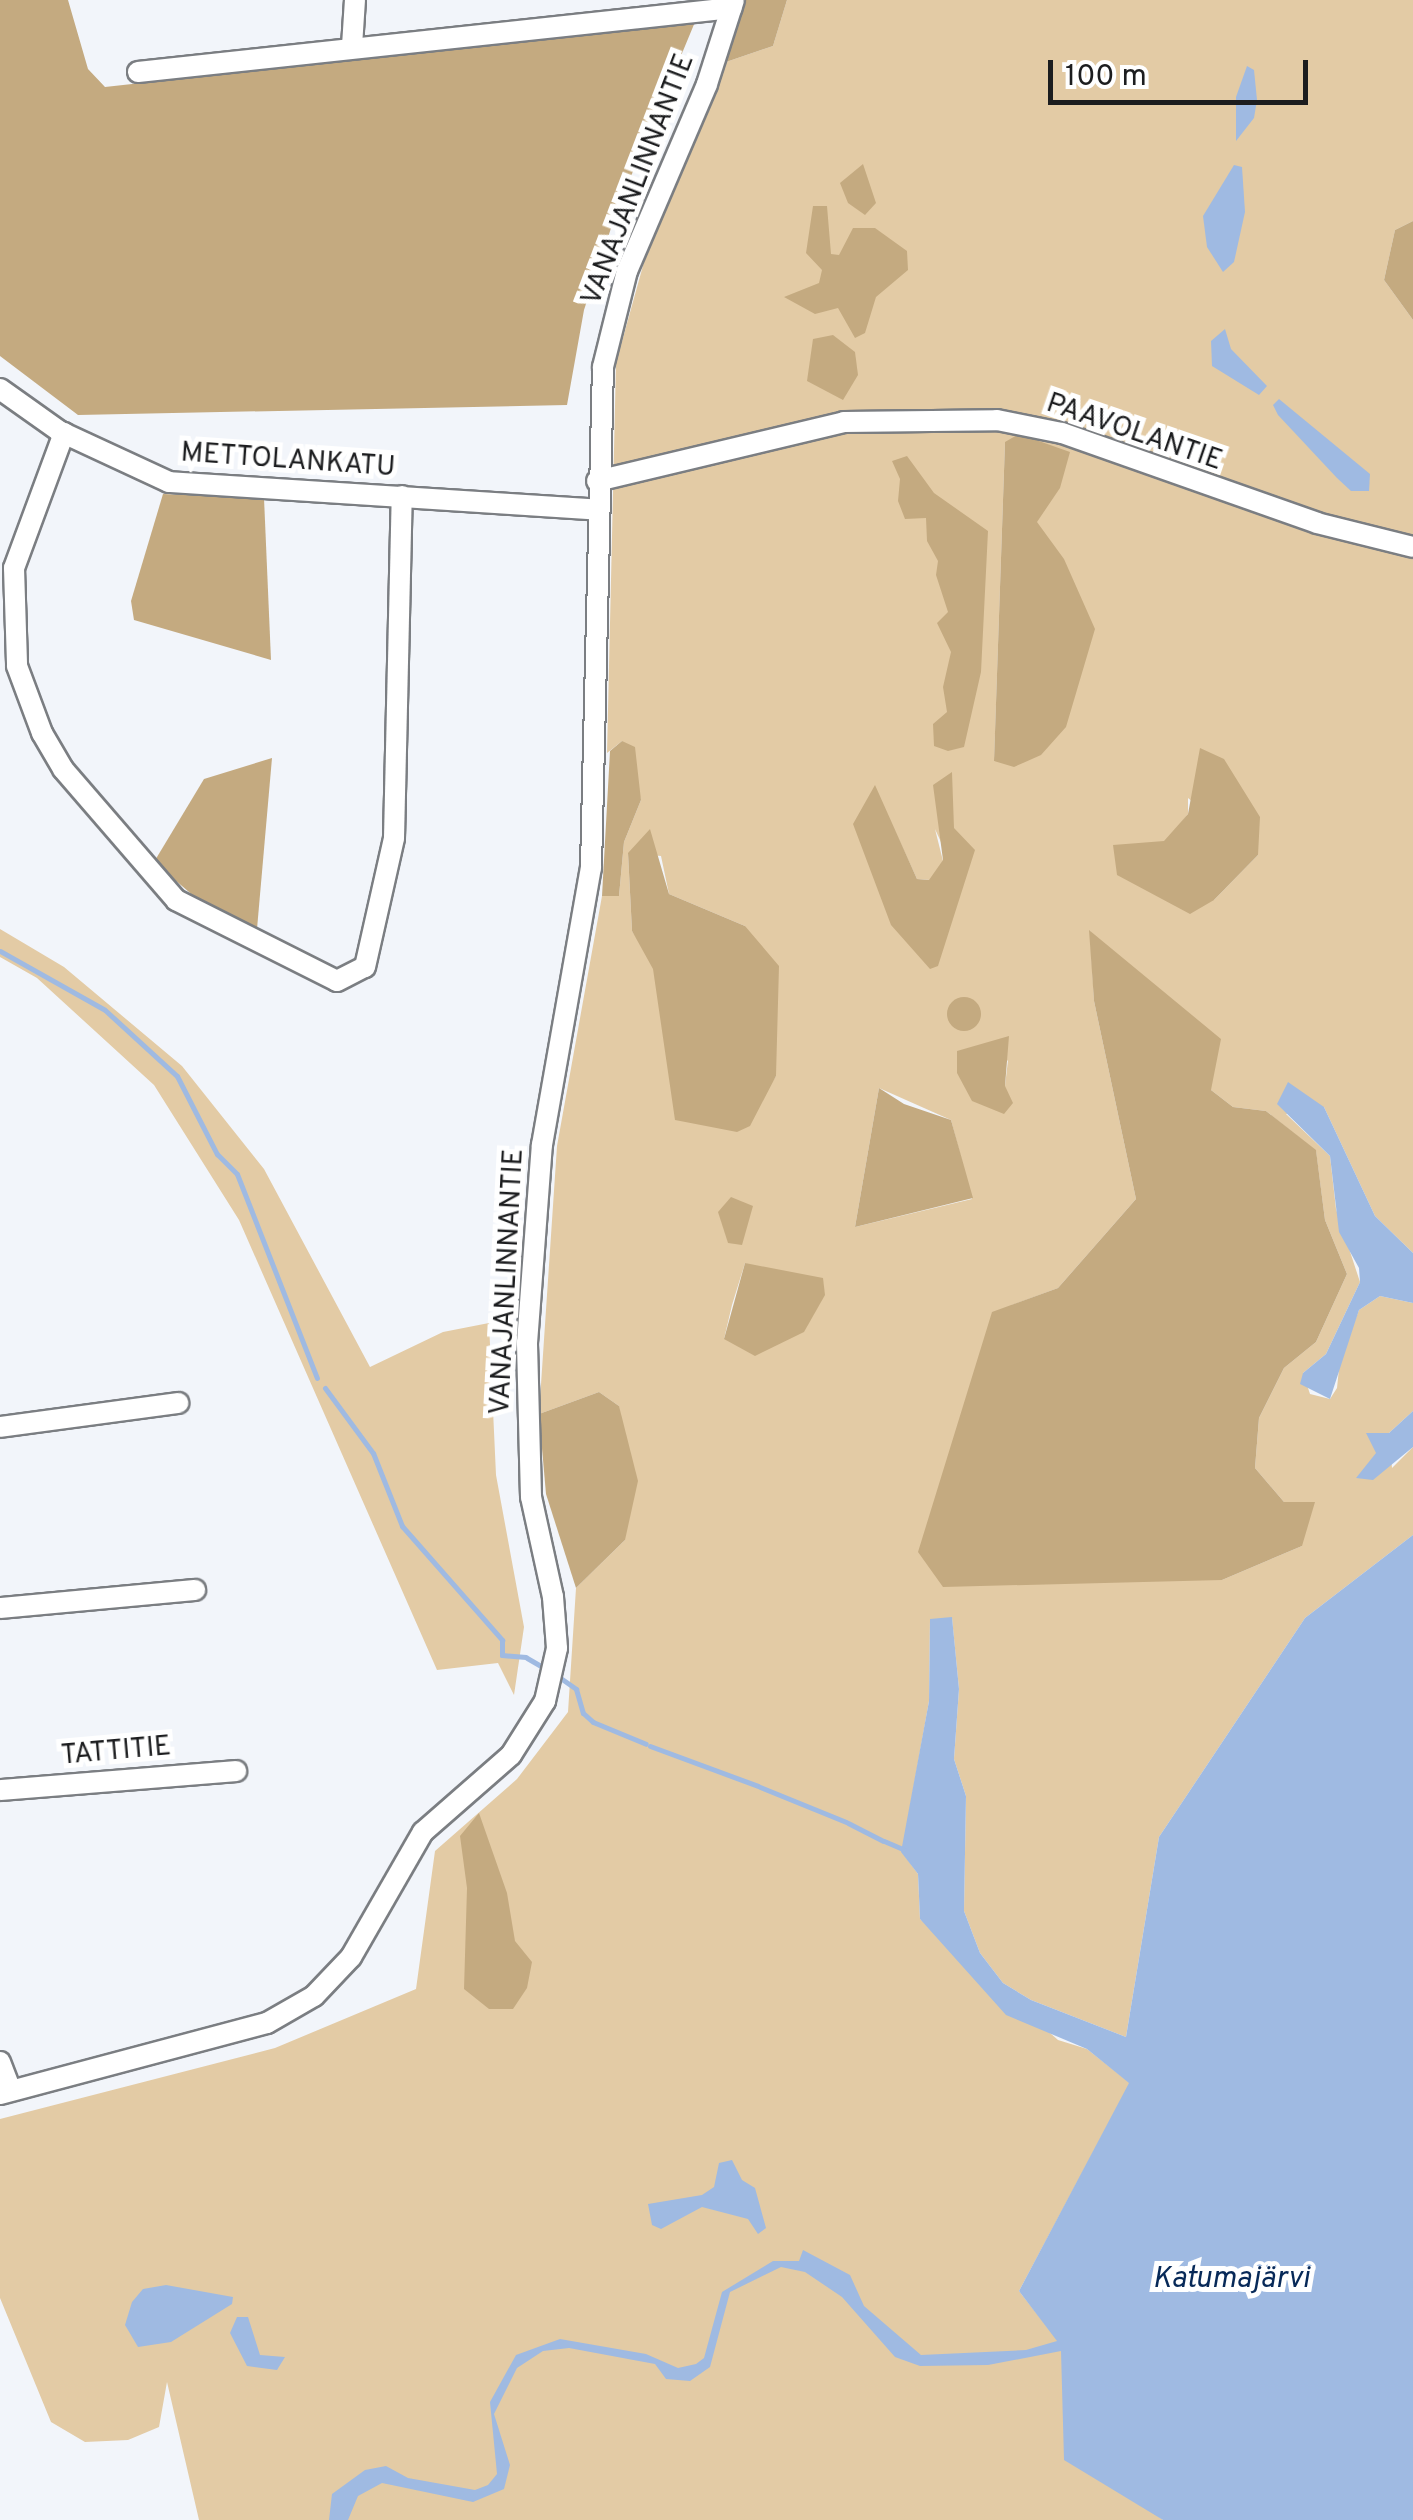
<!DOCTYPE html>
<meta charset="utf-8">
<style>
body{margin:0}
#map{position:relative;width:1413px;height:2520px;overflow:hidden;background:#f2f5fa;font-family:Overpass,sans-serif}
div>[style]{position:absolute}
.green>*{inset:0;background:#e3cba5}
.forest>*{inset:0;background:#c4aa80}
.round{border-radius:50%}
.water>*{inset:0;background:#9fbae2}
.stream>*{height:5px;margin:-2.5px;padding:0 2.5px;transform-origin:2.5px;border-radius:2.5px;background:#9fbae2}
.roads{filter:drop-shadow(2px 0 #7b7e82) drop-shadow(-2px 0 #7b7e82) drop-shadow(0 2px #7b7e82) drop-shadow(0 -2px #7b7e82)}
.minor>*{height:20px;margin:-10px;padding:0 10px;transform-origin:10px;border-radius:10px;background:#fff}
span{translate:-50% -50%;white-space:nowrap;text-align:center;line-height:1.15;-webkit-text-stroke:10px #fff;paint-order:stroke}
.street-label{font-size:28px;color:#1c1d1f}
.water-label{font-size:30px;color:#072958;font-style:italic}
.scale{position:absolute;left:1048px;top:60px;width:260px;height:45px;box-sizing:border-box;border:5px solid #1c1d1f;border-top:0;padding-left:12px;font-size:30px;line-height:35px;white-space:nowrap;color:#1c1d1f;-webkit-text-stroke:8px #fff;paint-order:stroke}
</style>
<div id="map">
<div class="green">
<i style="clip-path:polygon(evenodd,787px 0,1413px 0,1413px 221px,1395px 230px,1384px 280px,1413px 320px,1413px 1253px,1375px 1216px,1324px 1107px,1286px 1114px,1330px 1156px,1336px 1209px,1360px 1282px,1326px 1354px,1303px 1373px,1310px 1394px,1330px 1399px,1337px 1388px,1340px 1359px,1359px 1310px,1380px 1296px,1413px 1303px,1413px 1411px,1389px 1433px,1392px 1468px,1413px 1447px,1413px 1535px,1305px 1618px,1159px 1837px,1126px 2037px,1031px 2000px,1003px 1983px,980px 1953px,964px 1911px,966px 1796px,954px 1759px,959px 1689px,952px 1618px,930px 1620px,929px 1701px,902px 1852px,918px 1874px,920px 1919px,1058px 2040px,1087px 2049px,1130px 2083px,1019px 2291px,1062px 2346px,1149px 2509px,1163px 2520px,199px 2520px,167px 2382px,159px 2427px,128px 2440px,85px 2442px,51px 2422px,0 2298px,0 2119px,275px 2048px,416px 1989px,435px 1851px,517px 1779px,568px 1712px,576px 1588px,625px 1540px,619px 1406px,599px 1392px,539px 1414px,557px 1146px,602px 896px,619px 896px,624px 842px,641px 800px,622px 741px,607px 753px,616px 363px,649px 244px,726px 62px,773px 46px,787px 0,1005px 442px,1059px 488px,1036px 522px,994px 762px,1005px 442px,787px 0,1188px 798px,1258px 855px,1214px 900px,1166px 842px,1188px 814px,1188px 798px,787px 0,894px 829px,917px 879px,930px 880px,943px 861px,935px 829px,962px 888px,937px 966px,894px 829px,787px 0,628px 853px,661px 856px,669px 894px,745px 926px,776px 1076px,754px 1110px,632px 931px,628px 853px,787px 0,1090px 931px,1211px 1090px,1233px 1107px,1266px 1111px,1316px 1151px,1325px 1220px,1347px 1274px,1316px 1342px,1284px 1368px,1259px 1418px,1255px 1468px,1284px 1502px,1302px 1546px,1222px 1580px,1012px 1305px,1058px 1288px,1136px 1199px,1094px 1001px,1090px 931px,787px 0,1008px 1060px,1005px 1086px,974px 1098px,1008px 1060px,787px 0,879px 1088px,951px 1120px,972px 1199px,855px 1227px,879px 1088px,787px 0,745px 1263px,781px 1282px,724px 1339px,732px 1305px,745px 1263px)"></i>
<i style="clip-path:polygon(0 929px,64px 967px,182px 1066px,264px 1169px,370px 1367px,443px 1332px,489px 1323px,496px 1475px,524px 1627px,514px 1695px,498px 1663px,437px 1670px,239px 1220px,154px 1085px,37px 978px,0 957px)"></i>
</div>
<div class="forest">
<i style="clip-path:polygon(0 0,68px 0,88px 69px,105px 87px,695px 22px,617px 210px,584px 310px,567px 405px,78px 415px,0 356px)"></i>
<i style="clip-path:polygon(743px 0,787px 0,773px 46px,726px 62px)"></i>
<i style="clip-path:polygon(863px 164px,876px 203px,865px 215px,848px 203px,840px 183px)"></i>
<i style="clip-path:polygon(813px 206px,827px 206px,831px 254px,839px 255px,853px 228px,875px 228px,907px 251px,908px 270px,876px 297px,865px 333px,855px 338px,838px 308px,815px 314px,784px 297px,819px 283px,822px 270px,806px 253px)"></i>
<i style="clip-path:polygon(1413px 221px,1413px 320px,1384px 280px,1395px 230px)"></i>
<i style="clip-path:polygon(833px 335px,855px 352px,858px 375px,843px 400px,807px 381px,813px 339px)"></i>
<i style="clip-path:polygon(1019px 434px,1070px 452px,1060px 488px,1037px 522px,1064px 559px,1095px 629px,1066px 727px,1041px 755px,1014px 767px,994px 761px,1005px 442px)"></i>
<i style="clip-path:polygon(907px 456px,934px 493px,988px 531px,981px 672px,964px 747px,948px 751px,934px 746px,933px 724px,947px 712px,943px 687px,951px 652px,937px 623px,948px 612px,936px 575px,938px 561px,927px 541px,926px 518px,905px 519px,898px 501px,900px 479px,892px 461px)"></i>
<i style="clip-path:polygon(163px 494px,264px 498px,271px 660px,134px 620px,131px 601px)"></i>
<i style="clip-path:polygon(622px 741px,635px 747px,641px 800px,624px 842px,619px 896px,602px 896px,610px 751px)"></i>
<i style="clip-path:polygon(1200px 748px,1224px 759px,1260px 817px,1258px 855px,1214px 900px,1190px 914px,1117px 875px,1113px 845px,1164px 841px,1188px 814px)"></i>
<i style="clip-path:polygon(272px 758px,257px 929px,210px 910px,154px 862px,204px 779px)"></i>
<i style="clip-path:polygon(952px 772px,954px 828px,975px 850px,938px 966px,930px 969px,891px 925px,853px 824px,875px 785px,917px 879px,929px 880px,943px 860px,933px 785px)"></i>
<i style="clip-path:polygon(650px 829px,669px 894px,745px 926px,779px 966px,776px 1076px,750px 1126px,737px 1132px,675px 1120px,653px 969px,632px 931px,628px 853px)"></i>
<i style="clip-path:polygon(1089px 930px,1221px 1039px,1211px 1090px,1233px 1107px,1266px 1111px,1316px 1150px,1325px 1220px,1347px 1274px,1316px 1342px,1284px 1368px,1259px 1418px,1255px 1468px,1284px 1502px,1315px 1502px,1302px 1546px,1222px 1580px,943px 1587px,918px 1552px,992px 1312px,1058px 1288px,1136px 1199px,1094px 1001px)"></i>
<i class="round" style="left:947px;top:997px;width:34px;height:34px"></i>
<i style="clip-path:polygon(1009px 1036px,1005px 1086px,1013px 1103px,1004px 1114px,972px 1101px,957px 1073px,957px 1051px)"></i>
<i style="clip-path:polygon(879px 1088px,904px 1104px,951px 1120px,973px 1198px,855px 1227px)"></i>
<i style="clip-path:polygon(731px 1197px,753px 1206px,742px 1245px,728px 1243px,718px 1212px)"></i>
<i style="clip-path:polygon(745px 1263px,823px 1278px,825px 1295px,804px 1332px,755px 1356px,724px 1339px)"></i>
<i style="clip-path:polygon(599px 1392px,619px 1406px,638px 1481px,625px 1540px,576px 1588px,546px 1494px,539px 1414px)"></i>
<i style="clip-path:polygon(479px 1813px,507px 1893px,515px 1941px,532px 1962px,527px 1988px,513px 2009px,489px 2009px,464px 1989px,467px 1888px,460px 1836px)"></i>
</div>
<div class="water">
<i style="clip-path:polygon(1247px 66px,1254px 70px,1257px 100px,1254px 118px,1236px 141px,1236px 97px)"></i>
<i style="clip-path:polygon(1234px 165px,1242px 167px,1245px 212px,1234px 262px,1223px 272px,1207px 247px,1203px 216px)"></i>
<i style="clip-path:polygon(1225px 329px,1231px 349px,1267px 386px,1259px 395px,1212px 366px,1211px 341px)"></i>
<i style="clip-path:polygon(1279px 399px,1370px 474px,1369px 491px,1351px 491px,1337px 478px,1278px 415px,1273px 405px)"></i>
<i style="clip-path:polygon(1288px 1082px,1324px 1107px,1375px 1216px,1413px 1253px,1413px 1303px,1380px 1296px,1359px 1310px,1330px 1399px,1300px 1384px,1303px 1373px,1326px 1354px,1360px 1282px,1359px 1268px,1339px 1232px,1330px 1156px,1277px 1104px)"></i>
<i style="clip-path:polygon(1413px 1411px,1413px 1447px,1373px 1480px,1356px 1478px,1376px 1453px,1366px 1433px,1389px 1433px)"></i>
<i style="clip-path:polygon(1413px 1535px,1413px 2520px,1163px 2520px,1064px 2460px,1061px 2351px,988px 2365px,920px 2366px,895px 2357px,842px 2297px,805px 2272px,781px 2267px,730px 2292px,710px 2367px,690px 2381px,666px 2379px,655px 2364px,569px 2348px,543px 2351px,517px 2368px,494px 2414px,510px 2465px,504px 2489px,473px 2502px,382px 2483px,358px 2496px,348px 2520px,329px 2520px,332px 2494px,365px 2470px,386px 2466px,408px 2478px,475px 2490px,488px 2485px,497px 2474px,490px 2402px,516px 2355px,560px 2339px,646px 2354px,678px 2368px,696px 2364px,704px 2358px,722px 2292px,773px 2261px,799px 2261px,803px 2250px,850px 2275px,864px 2306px,921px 2355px,1026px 2350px,1057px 2341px,1019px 2291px,1129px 2083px,1087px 2049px,1006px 2015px,920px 1919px,918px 1874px,901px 1852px,929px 1701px,930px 1619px,952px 1617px,959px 1689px,954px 1759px,966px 1796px,964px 1911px,980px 1953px,1003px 1983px,1031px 2000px,1126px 2037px,1159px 1837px,1305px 1618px)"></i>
<i style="clip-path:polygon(732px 2160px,742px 2180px,755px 2188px,766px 2228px,758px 2234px,748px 2219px,702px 2207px,661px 2229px,652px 2225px,648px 2204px,702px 2195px,714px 2187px,719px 2163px)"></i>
<i style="clip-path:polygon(166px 2285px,233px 2297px,232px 2304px,171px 2342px,138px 2347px,125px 2325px,132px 2302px,143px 2289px)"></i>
<i style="clip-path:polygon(237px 2317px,248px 2317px,260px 2355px,285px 2357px,277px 2370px,247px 2366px,230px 2333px)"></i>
</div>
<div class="stream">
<i style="left:0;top:951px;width:120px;rotate:29.3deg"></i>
<i style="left:106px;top:1011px;width:96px;rotate:42.5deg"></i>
<i style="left:177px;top:1076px;width:88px;rotate:62.9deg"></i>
<i style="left:217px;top:1154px;width:28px;rotate:45deg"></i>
<i style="left:237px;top:1174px;width:219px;rotate:68.6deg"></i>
<i style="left:325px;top:1388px;width:81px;rotate:53.6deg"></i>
<i style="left:373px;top:1453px;width:79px;rotate:68.3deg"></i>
<i style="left:402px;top:1526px;width:152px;rotate:48.7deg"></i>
<i style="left:502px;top:1640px;width:15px;rotate:90deg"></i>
<i style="left:502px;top:1655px;width:24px;rotate:5deg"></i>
<i style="left:527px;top:1658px;width:22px;rotate:30deg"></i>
<i style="left:559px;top:1677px;width:21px;rotate:35deg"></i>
<i style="left:576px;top:1689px;width:25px;rotate:74deg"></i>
<i style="left:583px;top:1713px;width:13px;rotate:42deg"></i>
<i style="left:593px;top:1722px;width:57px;rotate:22.5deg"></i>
<i style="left:650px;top:1746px;width:115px;rotate:20.3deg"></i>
<i style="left:760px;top:1787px;width:93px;rotate:22.1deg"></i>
<i style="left:848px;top:1823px;width:39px;rotate:27deg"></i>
<i style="left:884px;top:1841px;width:21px;rotate:23deg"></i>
</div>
<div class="roads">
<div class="minor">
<i style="left:352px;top:46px;width:46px;rotate:-86.3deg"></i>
<i style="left:138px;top:72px;width:597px;rotate:-6.15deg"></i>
<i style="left:0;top:389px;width:72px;rotate:35.4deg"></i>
<i style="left:59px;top:431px;width:121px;rotate:24.9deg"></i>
<i style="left:169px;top:482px;width:429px;rotate:3.7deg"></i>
<i style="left:64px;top:433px;width:144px;rotate:110.3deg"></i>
<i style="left:14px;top:568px;width:98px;rotate:88.2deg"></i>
<i style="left:17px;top:666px;width:72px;rotate:69.5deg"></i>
<i style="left:42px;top:733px;width:42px;rotate:59.7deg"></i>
<i style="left:63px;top:769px;width:173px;rotate:49.2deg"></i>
<i style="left:176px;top:900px;width:180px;rotate:26.7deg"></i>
<i style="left:337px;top:981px;width:31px;rotate:-27deg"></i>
<i style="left:365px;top:967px;width:132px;rotate:-77.3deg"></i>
<i style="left:394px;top:838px;width:342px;rotate:-88.7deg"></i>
<i style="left:597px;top:481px;width:254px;rotate:-13.4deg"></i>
<i style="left:844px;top:422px;width:153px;rotate:-0.7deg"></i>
<i style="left:997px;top:420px;width:66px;rotate:11.3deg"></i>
<i style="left:1062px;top:433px;width:270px;rotate:19.4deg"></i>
<i style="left:1317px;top:523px;width:99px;rotate:14deg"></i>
<i style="left:0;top:1427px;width:180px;rotate:-7.7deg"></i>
<i style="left:0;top:1608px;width:196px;rotate:-5.3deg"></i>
<i style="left:0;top:1790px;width:237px;rotate:-4.6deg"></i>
<i style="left:0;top:2062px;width:30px;rotate:69deg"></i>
<i style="left:0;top:2094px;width:276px;rotate:-14.9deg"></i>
<i style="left:267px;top:2023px;width:54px;rotate:-29.9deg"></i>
<i style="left:314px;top:1996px;width:54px;rotate:-46.5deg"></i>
<i style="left:351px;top:1957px;width:144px;rotate:-60.1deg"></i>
<i style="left:423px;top:1832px;width:117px;rotate:-41.2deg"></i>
<i style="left:511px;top:1755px;width:64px;rotate:-57.8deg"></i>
<i style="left:545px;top:1701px;width:54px;rotate:-77.2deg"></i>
<i style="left:557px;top:1648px;width:51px;rotate:-94.5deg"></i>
<i style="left:553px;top:1597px;width:102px;rotate:-102.4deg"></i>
<i style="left:531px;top:1497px;width:154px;rotate:-91.5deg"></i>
<i style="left:527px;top:1343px;width:199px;rotate:-85.7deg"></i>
<i style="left:542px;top:1145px;width:281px;rotate:-80deg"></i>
<i style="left:591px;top:868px;width:501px;rotate:-88.63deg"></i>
<i style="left:603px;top:367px;width:99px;rotate:-76deg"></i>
<i style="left:627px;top:271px;width:203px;rotate:-66.8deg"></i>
<i style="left:707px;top:84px;width:88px;rotate:-72.2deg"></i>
</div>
</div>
<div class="street-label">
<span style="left:639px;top:180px;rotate:-69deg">VANAJANLINNANTIE</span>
<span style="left:1134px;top:433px;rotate:19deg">PAAVOLANTIE</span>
<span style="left:288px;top:461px;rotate:4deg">METTOLANKATU</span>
<span style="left:508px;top:1282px;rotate:-87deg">VANAJANLINNANTIE</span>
<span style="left:116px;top:1752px;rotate:-5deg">TATTITIE</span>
</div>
<div class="water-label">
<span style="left:1231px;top:2280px">Katumajärvi</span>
</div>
<div class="scale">100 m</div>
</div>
